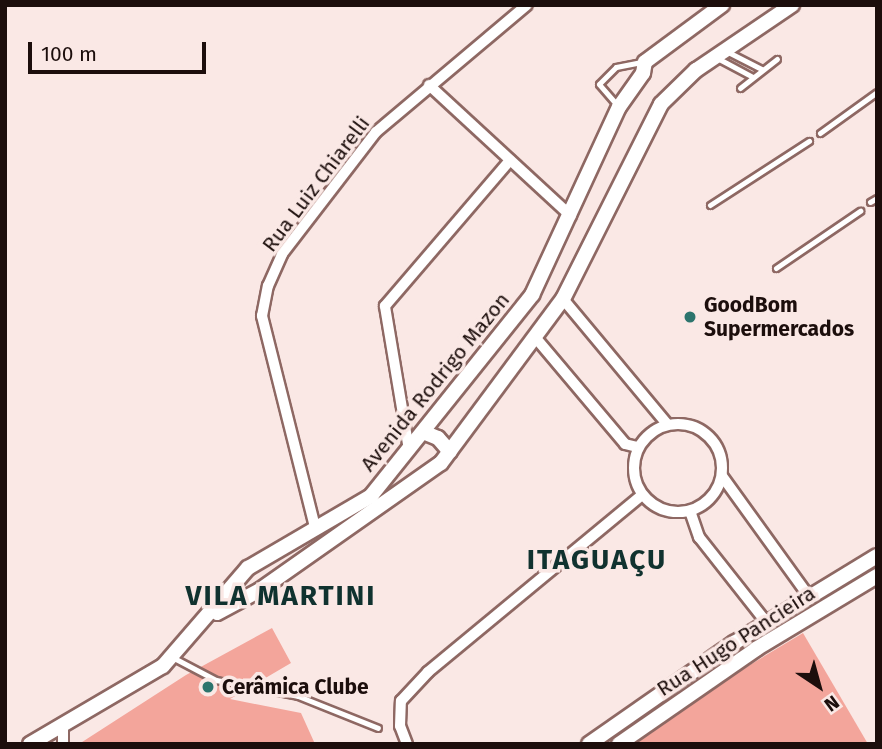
<!DOCTYPE html>
<meta charset="utf-8">
<style>
body{margin:0}
#map{position:relative;width:882px;height:749px;overflow:hidden;background:#fae8e5;font-family:"Fira Sans",sans-serif}
div>[style]{position:absolute}
.green>*{inset:0;background:#f3a59b}
.roads{filter:drop-shadow(2px 0 #8e6863) drop-shadow(-2px 0 #8e6863) drop-shadow(0 2px #8e6863) drop-shadow(0 -2px #8e6863)}
.lane>*{height:5px;margin:-2.5px;padding:0 2.5px;transform-origin:2.5px;border-radius:2.5px;background:#fff}
.street>*{height:10px;margin:-5px;padding:0 5px;transform-origin:5px;border-radius:5px;background:#fff}
.street>.ring{margin:-5px;padding:0;box-sizing:content-box;background:none;border:10px solid #fff;border-radius:50%}
.secondary>*{height:14px;margin:-7px;padding:0 7px;transform-origin:7px;border-radius:7px;background:#fff}
.dots>*{width:19px;height:19px;translate:-50% -50%;box-sizing:border-box;border:4px solid #fae8e5;border-radius:50%}
span{translate:-50% -50%;white-space:nowrap;text-align:center;line-height:1.15;-webkit-text-stroke:7px #fae8e5;paint-order:stroke}
.street-label{font-size:21px;color:#1c0e0c}
.poi-label{font-size:21px;color:#1c0e0c;font-weight:700}
.left{translate:0 -50%;text-align:left}
.district-label{font-size:28px;color:#10322f;font-weight:700;letter-spacing:2px}
.frame{position:absolute;inset:0;border:7px solid #1c0e0c;pointer-events:none}
.north{position:absolute;left:784px;top:651px;width:70px;height:70px;-webkit-text-stroke:5px #fae8e5;paint-order:stroke;rotate:144deg;font-size:19px;font-weight:700;line-height:28px;text-align:center;color:#1c0e0c}
.north::after{content:'';display:block;margin:auto;width:24px;height:32px;background:#1c0e0c;clip-path:polygon(50% 0,100% 100%,50% 72%,0 100%)}
.scale{position:absolute;left:28px;top:42px;width:178px;height:32px;box-sizing:border-box;border:4px solid #1c0e0c;border-top:0;padding-left:9px;font-size:21px;line-height:24px;white-space:nowrap;color:#1c0e0c;-webkit-text-stroke:5px #fae8e5;paint-order:stroke}
</style>
<div id="map">
<div class="green">
<i style="clip-path:polygon(272px 628px,291px 663px,230px 699px,301px 713px,315px 744px,79px 744px,186px 675px)"></i>
<i style="clip-path:polygon(803px 633px,868px 744px,630px 744px,728px 678px)"></i>
</div>
<div class="roads">
<div class="lane">
<i style="left:728px;top:52px;width:38px;rotate:27deg"></i>
<i style="left:719px;top:59px;width:38px;rotate:28deg"></i>
<i style="left:740px;top:88px;width:47px;rotate:-38.1deg"></i>
<i style="left:618px;top:106px;width:29px;rotate:-131deg"></i>
<i style="left:599px;top:84px;width:24px;rotate:-45deg"></i>
<i style="left:616px;top:67px;width:26px;rotate:-11deg"></i>
<i style="left:820px;top:133px;width:70px;rotate:-35.7deg"></i>
<i style="left:870px;top:202px;width:8px;rotate:-30deg"></i>
<i style="left:710px;top:205px;width:118px;rotate:-32.9deg"></i>
<i style="left:776px;top:268px;width:102px;rotate:-34.2deg"></i>
<i style="left:172px;top:657px;width:50px;rotate:27.6deg"></i>
<i style="left:216px;top:680px;width:84px;rotate:11deg"></i>
<i style="left:298px;top:696px;width:86px;rotate:21.8deg"></i>
</div>
<div class="street">
<i style="left:429px;top:85px;width:193px;rotate:42.7deg"></i>
<i style="left:563px;top:299px;width:163px;rotate:50.2deg"></i>
<i style="left:535px;top:337px;width:140px;rotate:49.9deg"></i>
<i style="left:625px;top:444px;width:12px;rotate:14deg"></i>
<i class="ring" style="left:634px;top:424px;width:78px;height:78px"></i>
<i style="left:409px;top:450px;width:146px;rotate:-99.5deg"></i>
<i style="left:385px;top:306px;width:192px;rotate:-49.4deg"></i>
<i style="left:722px;top:476px;width:150px;rotate:54.2deg"></i>
<i style="left:690px;top:511px;width:28px;rotate:71deg"></i>
<i style="left:699px;top:537px;width:103px;rotate:51.7deg"></i>
<i style="left:763px;top:618px;width:10px;rotate:29deg"></i>
<i style="left:315px;top:527px;width:218px;rotate:-104.1deg"></i>
<i style="left:262px;top:316px;width:31px;rotate:-79deg"></i>
<i style="left:268px;top:286px;width:35px;rotate:-66deg"></i>
<i style="left:282px;top:254px;width:154px;rotate:-52.4deg"></i>
<i style="left:376px;top:132px;width:197px;rotate:-40.1deg"></i>
<i style="left:63px;top:724px;width:20px;rotate:90deg"></i>
<i style="left:407px;top:744px;width:19px;rotate:-111deg"></i>
<i style="left:400px;top:726px;width:25px;rotate:-88deg"></i>
<i style="left:401px;top:701px;width:40px;rotate:-47deg"></i>
<i style="left:428px;top:672px;width:278px;rotate:-39.6deg"></i>
</div>
<div class="secondary">
<i style="left:423px;top:432px;width:16px;rotate:22deg"></i>
<i style="left:438px;top:438px;width:18px;rotate:49deg"></i>
<i style="left:217px;top:613px;width:49px;rotate:-28.1deg"></i>
<i style="left:260px;top:590px;width:221px;rotate:-35.1deg"></i>
<i style="left:441px;top:463px;width:204px;rotate:-53.4deg"></i>
<i style="left:563px;top:299px;width:218px;rotate:-63.3deg"></i>
<i style="left:661px;top:104px;width:49px;rotate:-44.2deg"></i>
<i style="left:696px;top:70px;width:116px;rotate:-34.1deg"></i>
<i style="left:30px;top:744px;width:154px;rotate:-30.4deg"></i>
<i style="left:163px;top:666px;width:130px;rotate:-49.1deg"></i>
<i style="left:248px;top:568px;width:143px;rotate:-30.3deg"></i>
<i style="left:371px;top:496px;width:258px;rotate:-51.3deg"></i>
<i style="left:532px;top:295px;width:207px;rotate:-65.2deg"></i>
<i style="left:619px;top:107px;width:42px;rotate:-54.8deg"></i>
<i style="left:643px;top:73px;width:11px;rotate:-80deg"></i>
<i style="left:645px;top:62px;width:96px;rotate:-36.5deg"></i>
<i style="left:589px;top:744px;width:177px;rotate:-34.9deg"></i>
<i style="left:734px;top:643px;width:167px;rotate:-31.3deg"></i>
<i style="left:619px;top:744px;width:167px;rotate:-34.7deg"></i>
<i style="left:756px;top:649px;width:141px;rotate:-31.1deg"></i>
</div>
</div>
<div class="dots">
<i style="left:690px;top:317px;background:#2c746d"></i>
<i style="left:208px;top:687px;background:#2c746d"></i>
</div>
<div class="street-label">
<span style="left:316px;top:184px;rotate:-53deg">Rua Luiz Chiarelli</span>
<span style="left:435px;top:382px;rotate:-51deg">Avenida Rodrigo Mazon</span>
<span style="left:736px;top:641px;rotate:-33deg">Rua Hugo Pancieira</span>
</div>
<div class="poi-label">
<span class="left" style="left:704px;top:317px">GoodBom<br>Supermercados</span>
<span class="left" style="left:222px;top:687px">Cerâmica Clube</span>
</div>
<div class="district-label">
<span style="left:597px;top:560px">ITAGUAÇU</span>
<span style="left:281px;top:596px">VILA MARTINI</span>
</div>
<div class="frame"></div>
<div class="north">N</div>
<div class="scale">100 m</div>
</div>
